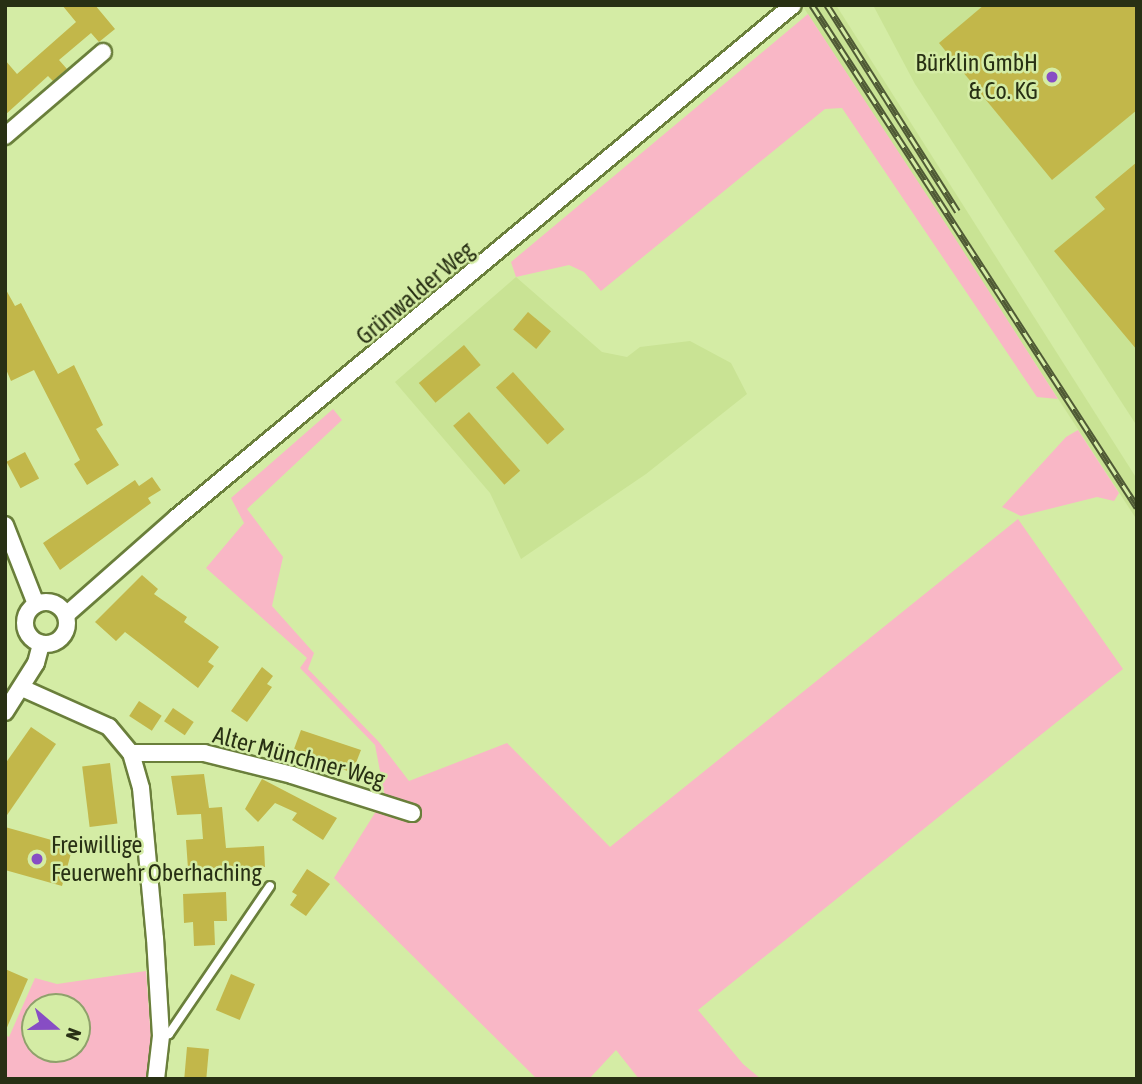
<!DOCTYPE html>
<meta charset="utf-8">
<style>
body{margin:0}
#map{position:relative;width:1142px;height:1084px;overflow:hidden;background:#d4eca5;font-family:"Asap Condensed",sans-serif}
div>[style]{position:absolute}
.built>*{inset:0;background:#c9e394}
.green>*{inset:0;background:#f9b7c6}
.building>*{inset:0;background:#c2b74a;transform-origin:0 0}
.roads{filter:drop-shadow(2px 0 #6a7f3b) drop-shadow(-2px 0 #6a7f3b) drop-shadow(0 2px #6a7f3b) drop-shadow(0 -2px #6a7f3b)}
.service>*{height:8px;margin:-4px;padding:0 4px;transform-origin:4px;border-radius:4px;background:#fff}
.minor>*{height:16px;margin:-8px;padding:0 8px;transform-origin:8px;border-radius:8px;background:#fff}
.minor>.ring{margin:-8px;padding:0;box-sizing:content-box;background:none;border:16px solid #fff;border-radius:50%}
.rail>*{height:7px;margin-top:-3.5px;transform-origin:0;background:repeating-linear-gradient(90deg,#d4eca5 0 13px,#4f5a35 0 26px);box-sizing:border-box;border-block:2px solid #4f5a35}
.dots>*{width:19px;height:19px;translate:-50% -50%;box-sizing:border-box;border:4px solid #d4eca5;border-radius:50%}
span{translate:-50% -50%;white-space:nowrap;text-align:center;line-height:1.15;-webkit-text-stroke:5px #d4eca5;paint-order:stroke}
.poi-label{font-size:24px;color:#283014}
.right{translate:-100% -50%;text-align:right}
.left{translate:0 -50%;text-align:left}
.street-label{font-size:24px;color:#283014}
.frame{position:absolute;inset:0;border:7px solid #283014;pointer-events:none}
.north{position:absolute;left:21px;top:993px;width:70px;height:70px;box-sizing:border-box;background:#d4eca5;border:2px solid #8fa16b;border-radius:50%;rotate:110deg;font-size:19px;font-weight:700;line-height:28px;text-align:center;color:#283014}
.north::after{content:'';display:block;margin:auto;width:24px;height:32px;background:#874dc4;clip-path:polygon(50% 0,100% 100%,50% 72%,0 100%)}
</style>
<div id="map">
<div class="built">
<i style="clip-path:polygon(802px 5px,836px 5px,1137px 479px,1137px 520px)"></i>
<i style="clip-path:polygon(873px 5px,1137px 5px,1137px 426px,915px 84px)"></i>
<i style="clip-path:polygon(516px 277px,602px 352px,627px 357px,640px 347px,690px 341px,731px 363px,747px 394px,646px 474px,521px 559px,490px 493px,395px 382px)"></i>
</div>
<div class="green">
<i style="clip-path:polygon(808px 14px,949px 229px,1058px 399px,1037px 397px,842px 108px,825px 109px,601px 291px,584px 272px,569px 265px,516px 277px,511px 262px)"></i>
<i style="clip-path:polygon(333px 409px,342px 420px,247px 509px,283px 557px,272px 606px,314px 653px,308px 669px,379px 742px,409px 781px,507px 743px,610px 847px,1018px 519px,1123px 669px,698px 1010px,743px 1064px,761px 1079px,639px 1079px,616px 1050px,589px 1079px,537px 1079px,334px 878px,385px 797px,375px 745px,300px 668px,307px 658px,206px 568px,244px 523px,231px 498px)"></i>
<i style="clip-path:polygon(1078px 430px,1119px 493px,1114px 501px,1097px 497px,1021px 516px,1002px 507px,1066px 437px)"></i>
<i style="clip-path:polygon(evenodd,146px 971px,151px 1039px,147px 1079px,5px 1079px,5px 1035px,9px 1037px,35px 978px,57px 984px,146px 971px,77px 1007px,77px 1049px,35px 1049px,35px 1007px,77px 1007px)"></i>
</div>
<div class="building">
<i style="clip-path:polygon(62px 5px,95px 5px,115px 29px,99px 42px,91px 33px,59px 60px,67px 69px,53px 81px,48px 76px,5px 115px,5px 60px,17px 74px,76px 22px)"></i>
<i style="clip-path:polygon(984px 5px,1137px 5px,1137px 110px,1052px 180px,939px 43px)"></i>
<i style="clip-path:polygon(1137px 162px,1137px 350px,1054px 251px,1105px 209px,1095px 197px)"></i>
<i style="clip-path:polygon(5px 288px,15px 306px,21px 303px,58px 374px,74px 365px,103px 425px,96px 429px,119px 465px,87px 485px,74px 464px,80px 460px,34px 370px,11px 381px,5px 367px)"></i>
<i style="left:528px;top:312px;width:30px;height:23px;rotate:40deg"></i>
<i style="left:464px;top:345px;width:26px;height:59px;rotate:50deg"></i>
<i style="left:513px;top:372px;width:77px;height:23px;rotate:48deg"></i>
<i style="left:469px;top:412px;width:78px;height:21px;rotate:49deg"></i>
<i style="left:25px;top:452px;width:30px;height:21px;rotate:62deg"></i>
<i style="clip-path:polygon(152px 477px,161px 490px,148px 498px,151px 503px,60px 570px,43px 543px,135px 480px,139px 486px)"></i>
<i style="clip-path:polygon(142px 575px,158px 589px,154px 594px,187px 617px,184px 622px,219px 647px,208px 662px,214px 666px,198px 688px,125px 632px,116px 641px,95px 622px)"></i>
<i style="clip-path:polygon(262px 667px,273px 676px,267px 684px,272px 687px,247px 722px,231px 711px)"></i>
<i style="left:139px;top:701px;width:27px;height:18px;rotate:33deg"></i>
<i style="left:173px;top:708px;width:25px;height:16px;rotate:34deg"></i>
<i style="clip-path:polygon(31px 727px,56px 744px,5px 818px,5px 764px)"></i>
<i style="clip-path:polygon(301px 730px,361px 750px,352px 773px,294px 749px)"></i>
<i style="left:110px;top:763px;width:61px;height:28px;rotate:83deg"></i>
<i style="clip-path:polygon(204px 774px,209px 808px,222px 807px,226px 848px,264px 846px,265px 867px,188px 869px,186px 840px,203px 839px,201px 814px,177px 815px,171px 776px)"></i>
<i style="clip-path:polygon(262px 779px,337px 818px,323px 840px,292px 820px,297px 813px,275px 803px,258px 822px,245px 809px)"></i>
<i style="clip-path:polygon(5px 827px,73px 846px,62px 886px,5px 870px)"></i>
<i style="clip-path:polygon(307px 869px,330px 884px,306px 916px,290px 905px,297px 895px,292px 892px)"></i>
<i style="clip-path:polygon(226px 892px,227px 921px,214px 921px,215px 945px,194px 946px,193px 922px,184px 923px,183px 894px)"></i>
<i style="clip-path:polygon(5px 969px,28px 979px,5px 1032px)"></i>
<i style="left:231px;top:974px;width:26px;height:39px;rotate:23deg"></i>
<i style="left:187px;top:1047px;width:22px;height:32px;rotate:5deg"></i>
</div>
<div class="roads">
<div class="service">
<i style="left:161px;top:1036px;width:8px;rotate:-14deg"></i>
<i style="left:169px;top:1034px;width:179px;rotate:-55.7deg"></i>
</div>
<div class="minor">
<i style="left:5px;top:136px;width:129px;rotate:-40.6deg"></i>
<i style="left:5px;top:525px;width:85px;rotate:68.6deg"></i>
<i class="ring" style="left:25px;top:602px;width:26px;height:26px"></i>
<i style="left:66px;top:615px;width:147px;rotate:-41.4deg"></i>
<i style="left:176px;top:518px;width:802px;rotate:-39.74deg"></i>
<i style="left:22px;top:688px;width:95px;rotate:24.1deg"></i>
<i style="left:109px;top:727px;width:34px;rotate:50deg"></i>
<i style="left:131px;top:753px;width:36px;rotate:74deg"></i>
<i style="left:141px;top:788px;width:151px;rotate:84.7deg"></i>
<i style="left:155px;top:938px;width:98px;rotate:86.5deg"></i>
<i style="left:161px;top:1036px;width:43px;rotate:96.6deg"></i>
<i style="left:5px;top:712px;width:58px;rotate:-57.7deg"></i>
<i style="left:36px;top:663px;width:20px;rotate:-75deg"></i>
<i style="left:131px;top:753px;width:73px"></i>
<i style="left:204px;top:753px;width:91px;rotate:14deg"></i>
<i style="left:292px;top:775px;width:126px;rotate:17.6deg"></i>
</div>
</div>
<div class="rail">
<i style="left:812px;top:5px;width:598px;rotate:57.08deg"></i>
<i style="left:827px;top:5px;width:244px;rotate:57.7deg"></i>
</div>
<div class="dots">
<i style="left:1052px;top:77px;background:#874dc4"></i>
<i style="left:37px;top:859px;background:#874dc4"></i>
</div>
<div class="poi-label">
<span class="right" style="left:1038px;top:77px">Bürklin GmbH<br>&amp; Co. KG</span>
<span class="left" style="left:51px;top:859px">Freiwillige<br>Feuerwehr Oberhaching</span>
</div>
<div class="street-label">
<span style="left:415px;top:293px;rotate:-40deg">Grünwalder Weg</span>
<span style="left:299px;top:757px;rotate:15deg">Alter Münchner Weg</span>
</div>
<div class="frame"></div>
<div class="north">N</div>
</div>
